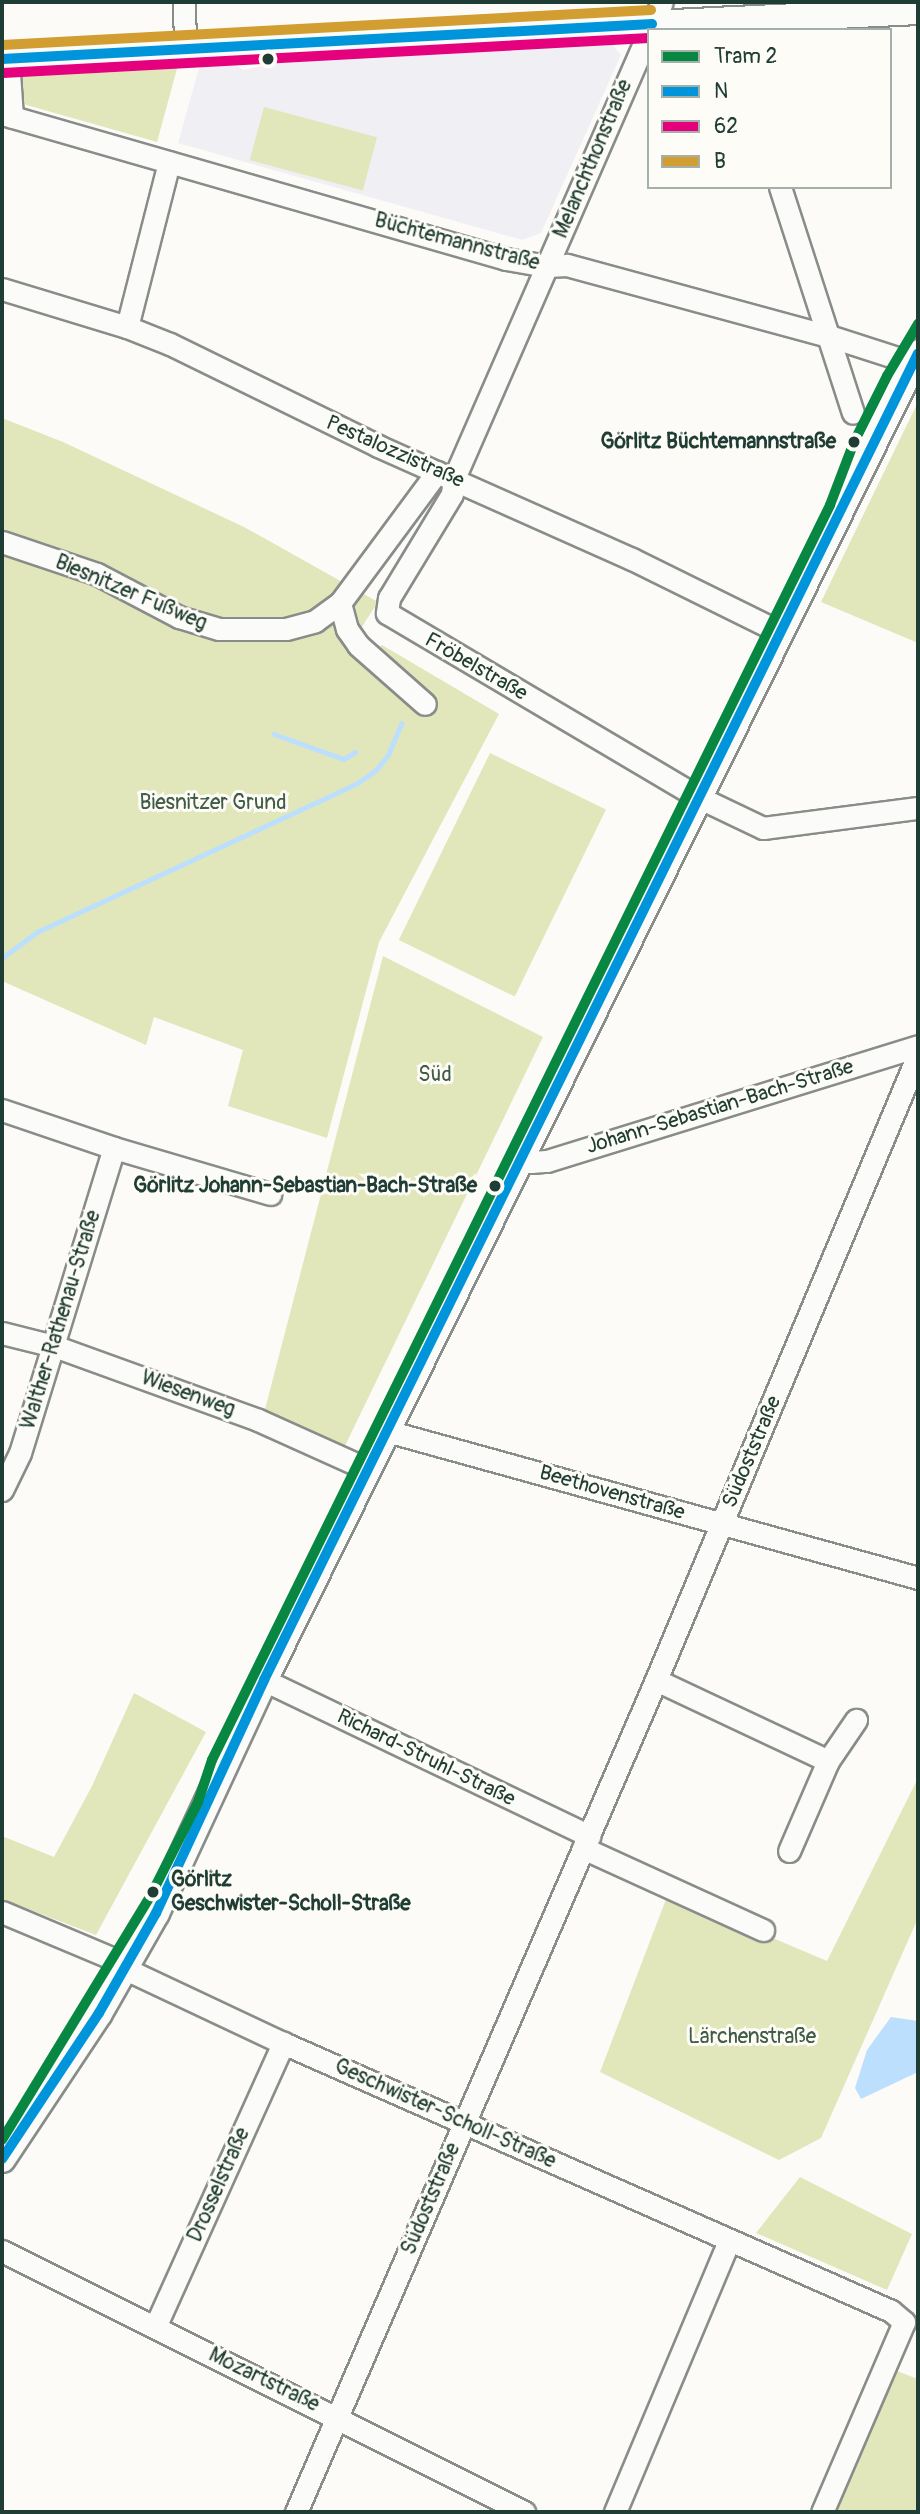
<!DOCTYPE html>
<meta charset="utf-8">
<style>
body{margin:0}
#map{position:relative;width:920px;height:2514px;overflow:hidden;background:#fcfbf8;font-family:Pangolin,sans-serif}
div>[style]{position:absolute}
.built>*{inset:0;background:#efeff4}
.green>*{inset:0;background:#e1e7bb;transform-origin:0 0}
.water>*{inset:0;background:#bbdffc}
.stream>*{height:4.5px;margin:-2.25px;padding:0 2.25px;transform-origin:2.25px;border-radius:2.25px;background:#bbdffc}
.roads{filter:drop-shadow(2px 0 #888d8a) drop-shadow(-2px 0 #888d8a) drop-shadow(0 2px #888d8a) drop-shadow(0 -2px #888d8a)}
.minor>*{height:21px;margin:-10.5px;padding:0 10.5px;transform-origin:10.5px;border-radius:10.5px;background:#fbfbf9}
.major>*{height:26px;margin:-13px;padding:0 13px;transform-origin:13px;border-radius:13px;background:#fbfbf9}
.bus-1>*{height:10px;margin:-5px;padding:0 5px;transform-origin:5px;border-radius:5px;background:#0095db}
.bus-2>*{height:10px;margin:-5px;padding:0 5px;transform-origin:5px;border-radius:5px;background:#e5007d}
.bus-3>*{height:10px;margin:-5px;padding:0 5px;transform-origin:5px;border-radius:5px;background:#d29d31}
.tram-1>*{height:10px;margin:-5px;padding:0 5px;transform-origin:5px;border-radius:5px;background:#088742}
.dots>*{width:19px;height:19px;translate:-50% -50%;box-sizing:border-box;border:4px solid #fdfcf7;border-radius:50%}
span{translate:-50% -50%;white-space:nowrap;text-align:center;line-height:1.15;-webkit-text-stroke:6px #fdfcf7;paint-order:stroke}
.street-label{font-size:21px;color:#1f3d34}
.stop-label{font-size:21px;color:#1f3d34;font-weight:700}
.right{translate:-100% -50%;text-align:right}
.left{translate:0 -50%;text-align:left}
.park-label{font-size:21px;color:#415c45}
.frame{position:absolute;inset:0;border:4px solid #1f3d34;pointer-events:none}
.legend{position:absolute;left:647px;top:28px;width:245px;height:161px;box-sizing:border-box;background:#fdfcf7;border:2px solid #a4b0a9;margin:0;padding:9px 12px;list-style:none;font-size:21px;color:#1f3d34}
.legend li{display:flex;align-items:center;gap:14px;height:35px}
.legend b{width:35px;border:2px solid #a4b0a9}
</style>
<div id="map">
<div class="built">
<i style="clip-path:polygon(611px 43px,621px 55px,541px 233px,522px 240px,178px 143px,201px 61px,235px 59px,235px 64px,243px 70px,267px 65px,274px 60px)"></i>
</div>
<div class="green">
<i style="clip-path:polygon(178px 65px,157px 142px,2px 98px,19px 68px)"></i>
<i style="left:264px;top:107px;width:117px;height:55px;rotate:15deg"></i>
<i style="clip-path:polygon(918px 402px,918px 643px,821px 602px)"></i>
<i style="clip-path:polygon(2px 418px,63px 442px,244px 527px,378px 602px,352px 642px,368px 657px,382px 645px,499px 714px,379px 942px,327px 1138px,228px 1106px,243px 1050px,154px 1017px,146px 1045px,2px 981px)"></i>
<i style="left:490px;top:753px;width:129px;height:208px;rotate:26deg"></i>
<i style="clip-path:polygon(383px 956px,543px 1037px,342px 1452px,263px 1417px)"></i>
<i style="clip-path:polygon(134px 1693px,206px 1732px,96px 1935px,2px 1899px,2px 1836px,54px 1857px,92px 1786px)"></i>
<i style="clip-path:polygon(918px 1778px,918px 1918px,821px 2138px,779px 2160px,600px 2072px,668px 1894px,827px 1961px)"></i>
<i style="clip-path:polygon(800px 2177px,912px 2234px,887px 2290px,756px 2233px)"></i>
<i style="clip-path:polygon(894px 2370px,918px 2379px,918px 2512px,829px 2512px)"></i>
</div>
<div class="water">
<i style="clip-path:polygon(891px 2017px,918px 2021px,918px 2072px,861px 2099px,855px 2088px,867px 2050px)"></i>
</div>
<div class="stream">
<i style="left:274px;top:734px;width:74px;rotate:19.7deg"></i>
<i style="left:344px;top:759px;width:13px;rotate:-32deg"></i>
<i style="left:2px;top:958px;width:44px;rotate:-36.6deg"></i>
<i style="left:37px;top:932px;width:352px;rotate:-24.9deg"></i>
<i style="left:356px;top:784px;width:24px;rotate:-35deg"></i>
<i style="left:376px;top:770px;width:19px;rotate:-51deg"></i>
<i style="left:388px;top:755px;width:34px;rotate:-67deg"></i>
</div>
<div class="roads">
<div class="minor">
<i style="left:184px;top:2px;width:45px;rotate:88.7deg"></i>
<i style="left:650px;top:30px;width:30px;rotate:-67deg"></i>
<i style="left:649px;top:32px;width:488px;rotate:113.6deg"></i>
<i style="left:454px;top:479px;width:15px;rotate:98deg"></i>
<i style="left:452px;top:494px;width:122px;rotate:121.2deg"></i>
<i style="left:389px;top:598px;width:15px;rotate:98deg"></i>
<i style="left:387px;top:613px;width:361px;rotate:30.6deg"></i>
<i style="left:698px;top:797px;width:72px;rotate:25.5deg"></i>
<i style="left:763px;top:828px;width:156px;rotate:-7.4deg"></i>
<i style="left:8px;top:58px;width:59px;rotate:86.1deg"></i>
<i style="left:2px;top:114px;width:524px;rotate:16.05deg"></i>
<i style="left:506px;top:259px;width:42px;rotate:9.7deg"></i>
<i style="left:547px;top:266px;width:20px;rotate:-3deg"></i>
<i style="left:567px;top:265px;width:271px;rotate:15.2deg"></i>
<i style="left:829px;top:336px;width:88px;rotate:17.8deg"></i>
<i style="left:780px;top:187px;width:237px;rotate:72.1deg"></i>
<i style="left:2px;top:289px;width:131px;rotate:16.9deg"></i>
<i style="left:127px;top:327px;width:46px;rotate:21.6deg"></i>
<i style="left:170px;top:344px;width:232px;rotate:26.1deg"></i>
<i style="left:378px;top:446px;width:278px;rotate:24deg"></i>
<i style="left:632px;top:559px;width:167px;rotate:26.3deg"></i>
<i style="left:127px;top:327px;width:170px;rotate:-75.7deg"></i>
<i style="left:2px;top:542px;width:100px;rotate:18.6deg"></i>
<i style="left:97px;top:574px;width:93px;rotate:27.7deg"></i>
<i style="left:179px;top:617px;width:42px;rotate:16.7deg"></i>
<i style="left:219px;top:629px;width:67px"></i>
<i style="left:286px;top:629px;width:30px;rotate:-15deg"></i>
<i style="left:315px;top:621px;width:31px;rotate:-36deg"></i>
<i style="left:340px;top:603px;width:163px;rotate:-53.5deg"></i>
<i style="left:340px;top:603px;width:27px;rotate:75deg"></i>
<i style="left:347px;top:629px;width:19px;rotate:55deg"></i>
<i style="left:358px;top:645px;width:89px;rotate:41.4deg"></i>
<i style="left:2px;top:1110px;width:118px;rotate:18.7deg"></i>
<i style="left:114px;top:1148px;width:163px;rotate:16.4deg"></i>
<i style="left:522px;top:1158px;width:10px;rotate:24deg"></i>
<i style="left:531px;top:1162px;width:16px;rotate:-4deg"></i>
<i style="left:547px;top:1161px;width:388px;rotate:-17.2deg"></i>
<i style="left:2px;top:1333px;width:54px;rotate:14deg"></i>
<i style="left:54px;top:1346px;width:217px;rotate:19.9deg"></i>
<i style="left:258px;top:1420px;width:122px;rotate:24.2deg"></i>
<i style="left:387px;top:1431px;width:551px;rotate:15.47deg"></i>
<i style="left:2px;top:1490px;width:41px;rotate:-64.1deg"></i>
<i style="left:20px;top:1453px;width:319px;rotate:-72.9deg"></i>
<i style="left:264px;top:1680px;width:361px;rotate:25.6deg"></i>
<i style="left:656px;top:1680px;width:190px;rotate:25.2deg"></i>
<i style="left:828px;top:1761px;width:98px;rotate:113.4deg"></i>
<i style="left:828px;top:1761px;width:50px;rotate:-55.7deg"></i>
<i style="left:583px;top:1848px;width:198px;rotate:24.5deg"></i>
<i style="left:2px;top:1912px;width:121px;rotate:22.8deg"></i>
<i style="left:114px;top:1959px;width:24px;rotate:35deg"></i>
<i style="left:134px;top:1973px;width:165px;rotate:25.2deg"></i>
<i style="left:283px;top:2043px;width:664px;rotate:23.79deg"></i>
<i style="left:891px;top:2311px;width:17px;rotate:40deg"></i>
<i style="left:904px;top:2322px;width:207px;rotate:113.3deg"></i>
<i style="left:2px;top:2251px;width:584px;rotate:26.57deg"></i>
<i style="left:155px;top:2327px;width:312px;rotate:-65.7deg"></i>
<i style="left:296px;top:2512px;width:907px;rotate:-66.6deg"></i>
<i style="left:656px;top:1680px;width:678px;rotate:-67.26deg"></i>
<i style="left:615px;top:2512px;width:294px;rotate:-67.2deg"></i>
</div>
<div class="major">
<i style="left:2px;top:59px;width:183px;rotate:-3.8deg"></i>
<i style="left:185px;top:47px;width:734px;rotate:-2.81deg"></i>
<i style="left:2px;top:2159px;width:175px;rotate:-56.4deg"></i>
<i style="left:99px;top:2013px;width:115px;rotate:-60.3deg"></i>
<i style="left:156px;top:1913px;width:257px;rotate:-65.1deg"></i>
<i style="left:264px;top:1680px;width:1479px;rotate:-63.76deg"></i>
</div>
</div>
<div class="bus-1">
<i style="left:2px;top:59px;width:651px;rotate:-3.08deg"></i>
<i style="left:2px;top:2159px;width:175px;rotate:-56.4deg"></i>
<i style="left:99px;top:2013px;width:115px;rotate:-60.3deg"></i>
<i style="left:156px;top:1913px;width:257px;rotate:-65.1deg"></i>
<i style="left:264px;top:1680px;width:1479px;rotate:-63.76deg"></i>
</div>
<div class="bus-2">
<i style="left:3px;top:73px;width:647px;rotate:-3.1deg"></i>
</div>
<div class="bus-3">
<i style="left:2px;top:45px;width:650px;rotate:-3.09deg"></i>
</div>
<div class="tram-1">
<i style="left:2px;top:2140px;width:289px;rotate:-58.7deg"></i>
<i style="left:152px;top:1893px;width:102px;rotate:-63.2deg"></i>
<i style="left:198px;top:1802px;width:44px;rotate:-71.6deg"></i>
<i style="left:212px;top:1760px;width:1399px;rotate:-63.78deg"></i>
<i style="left:830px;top:505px;width:67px;rotate:-69.1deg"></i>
<i style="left:854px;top:442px;width:74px;rotate:-63.4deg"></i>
<i style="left:887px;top:376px;width:61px;rotate:-59.2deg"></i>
</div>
<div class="dots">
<i style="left:268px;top:59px;background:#1f3d34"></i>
<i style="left:854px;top:442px;background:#1f3d34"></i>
<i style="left:495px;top:1186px;background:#1f3d34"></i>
<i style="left:153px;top:1892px;background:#1f3d34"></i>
</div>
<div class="street-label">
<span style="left:593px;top:159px;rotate:-67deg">Melanchthonstraße</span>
<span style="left:457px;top:242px;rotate:15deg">Büchtemannstraße</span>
<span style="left:395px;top:452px;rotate:24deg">Pestalozzistraße</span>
<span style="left:131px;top:593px;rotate:23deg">Biesnitzer Fußweg</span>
<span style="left:476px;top:667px;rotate:30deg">Fröbelstraße</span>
<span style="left:720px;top:1107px;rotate:-17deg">Johann-Sebastian-Bach-Straße</span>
<span style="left:61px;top:1320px;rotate:-73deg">Walther-Rathenau-Straße</span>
<span style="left:188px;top:1394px;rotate:20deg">Wiesenweg</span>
<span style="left:752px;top:1452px;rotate:-67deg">Südoststraße</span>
<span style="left:612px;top:1493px;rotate:16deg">Beethovenstraße</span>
<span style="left:426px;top:1758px;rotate:26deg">Richard-Struhl-Straße</span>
<span style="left:445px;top:2114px;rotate:24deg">Geschwister-Scholl-Straße</span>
<span style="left:219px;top:2185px;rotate:-66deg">Drosselstraße</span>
<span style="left:431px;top:2199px;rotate:-67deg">Südoststraße</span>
<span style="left:264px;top:2380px;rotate:26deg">Mozartstraße</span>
</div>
<div class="stop-label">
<span class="right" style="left:836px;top:442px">Görlitz Büchtemannstraße</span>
<span class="right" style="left:477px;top:1186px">Görlitz Johann-Sebastian-Bach-Straße</span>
<span class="left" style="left:171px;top:1892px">Görlitz<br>Geschwister-Scholl-Straße</span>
</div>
<div class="park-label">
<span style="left:213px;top:803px">Biesnitzer Grund</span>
<span style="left:435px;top:1075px">Süd</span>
<span style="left:752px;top:2037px">Lärchenstraße</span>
</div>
<div class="frame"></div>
<ul class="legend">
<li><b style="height:9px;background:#088742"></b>Tram 2</li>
<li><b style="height:9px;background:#0095db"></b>N</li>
<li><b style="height:9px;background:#e5007d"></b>62</li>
<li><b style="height:9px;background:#d29d31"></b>B</li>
</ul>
</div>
